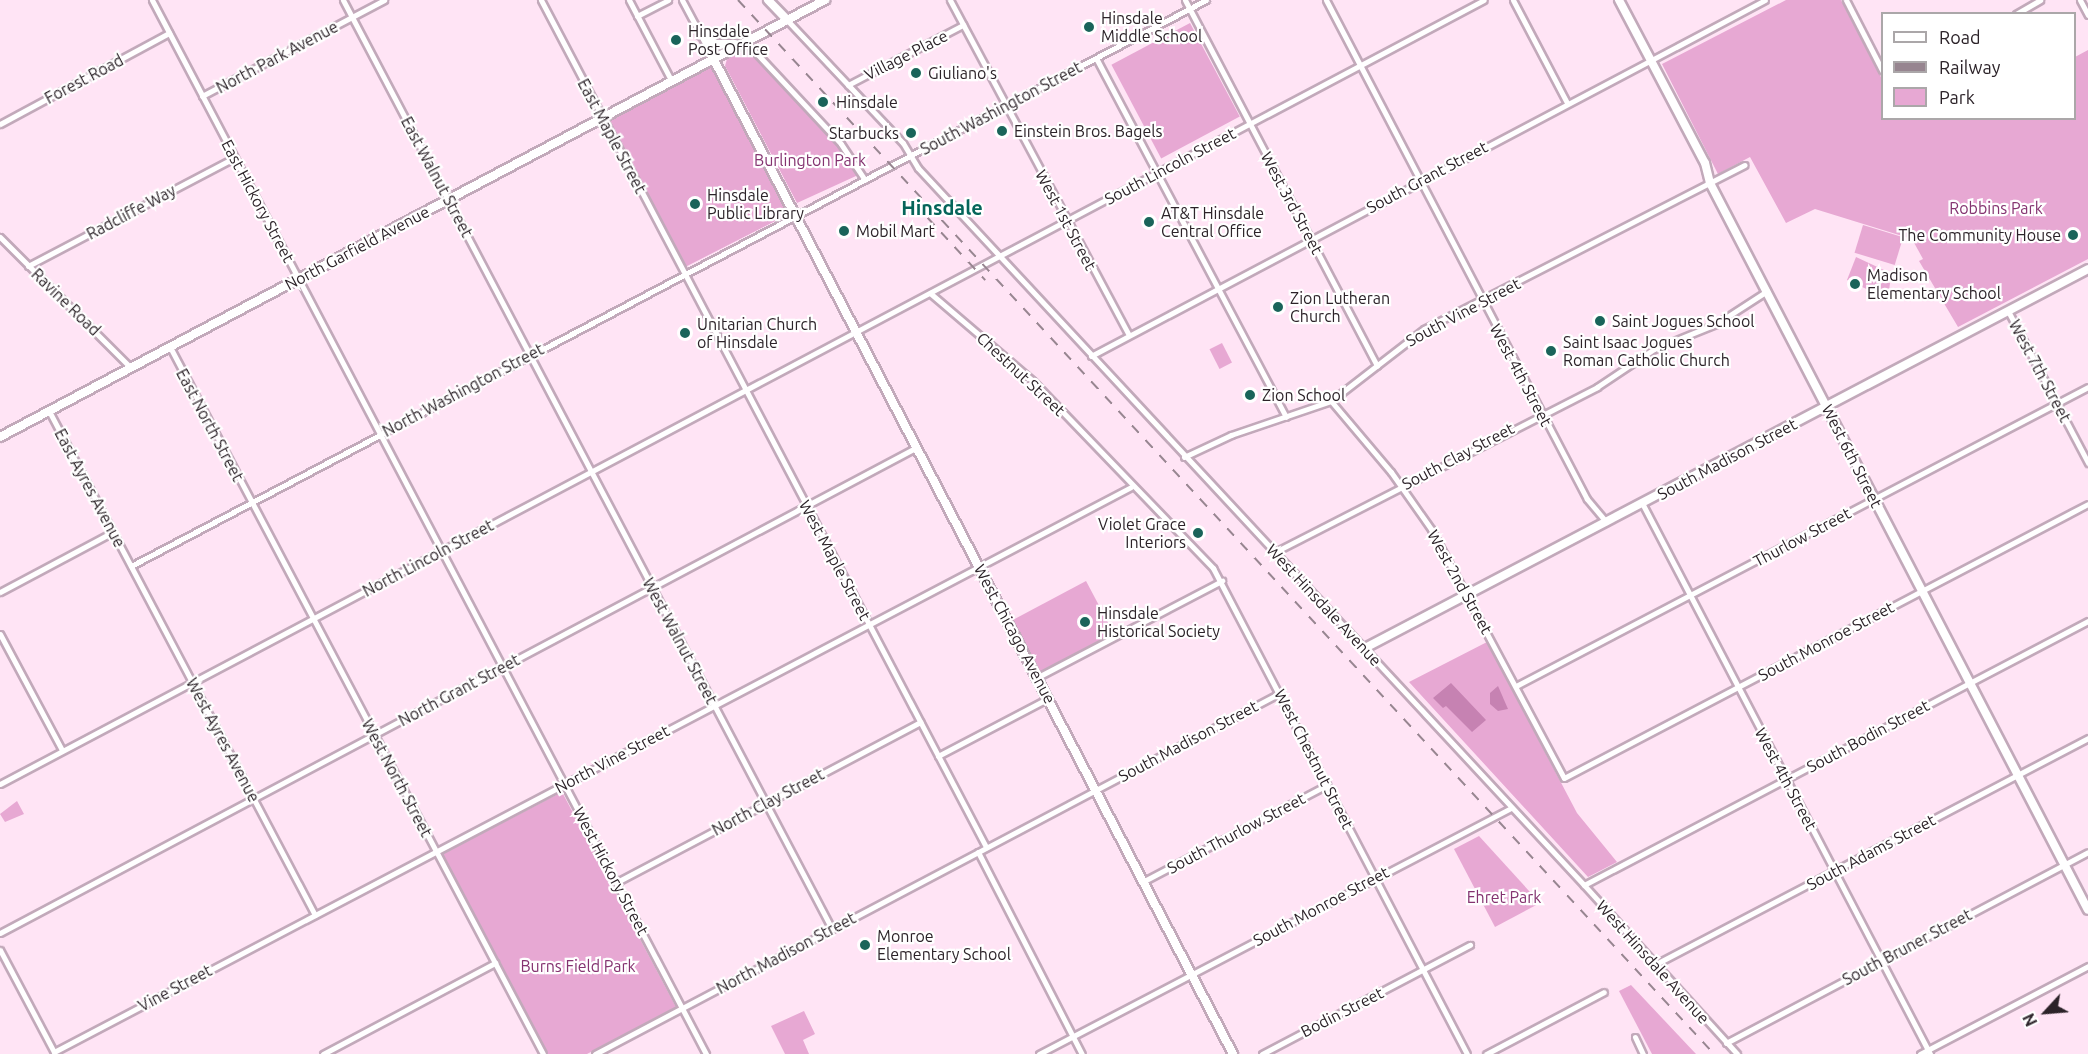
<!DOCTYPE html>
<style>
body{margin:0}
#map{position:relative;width:2088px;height:1054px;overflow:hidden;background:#ffe4f5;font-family:Ubuntu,sans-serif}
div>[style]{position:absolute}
.green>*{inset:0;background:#e7a8d3;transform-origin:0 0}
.water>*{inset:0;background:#c682b2}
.roads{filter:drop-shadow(2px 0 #c2a9ba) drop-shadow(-2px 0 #c2a9ba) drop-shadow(0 2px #c2a9ba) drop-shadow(0 -2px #c2a9ba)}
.street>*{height:5px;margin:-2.5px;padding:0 2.5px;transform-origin:2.5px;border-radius:2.5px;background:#fff}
.secondary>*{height:8px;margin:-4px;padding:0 4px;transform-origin:4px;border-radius:4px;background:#fff}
.rail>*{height:2px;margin-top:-1px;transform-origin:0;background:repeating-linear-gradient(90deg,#978590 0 10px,transparent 0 20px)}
.dots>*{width:16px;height:16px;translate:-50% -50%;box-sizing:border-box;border:3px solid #fff;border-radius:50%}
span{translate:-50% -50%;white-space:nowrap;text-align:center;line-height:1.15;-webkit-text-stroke:4.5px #fff;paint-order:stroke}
.poi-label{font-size:16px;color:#2c2329}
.left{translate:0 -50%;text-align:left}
.right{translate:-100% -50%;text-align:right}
.street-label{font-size:16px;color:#2c2329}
.park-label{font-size:16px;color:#843370}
.quarter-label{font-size:20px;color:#05655a;font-weight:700}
.legend{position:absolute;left:1881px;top:12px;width:195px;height:108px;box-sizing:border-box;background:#fff;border:2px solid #aba7a9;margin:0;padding:8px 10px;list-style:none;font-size:18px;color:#2c2329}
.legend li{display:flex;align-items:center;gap:12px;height:30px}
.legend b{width:30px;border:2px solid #aba7a9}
.north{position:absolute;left:2016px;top:982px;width:60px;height:60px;-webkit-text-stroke:4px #fff;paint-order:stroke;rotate:244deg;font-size:16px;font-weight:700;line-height:24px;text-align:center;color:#2c2329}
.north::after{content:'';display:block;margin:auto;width:21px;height:27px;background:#2c2329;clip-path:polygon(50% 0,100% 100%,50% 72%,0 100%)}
</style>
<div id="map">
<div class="green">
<i style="clip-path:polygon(1786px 0,1841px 0,1882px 79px,1882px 118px,2074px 118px,2075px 57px,2088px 50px,2088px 259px,1958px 327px,1919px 261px,1923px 259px,1912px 239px,1815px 209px,1786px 223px,1750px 157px,1718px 174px,1662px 64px)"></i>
<i style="left:1190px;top:23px;width:106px;height:89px;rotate:62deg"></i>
<i style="clip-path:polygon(749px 48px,835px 140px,857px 171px,856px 176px,797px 203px,725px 66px,727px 59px)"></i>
<i style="left:714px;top:66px;width:166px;height:118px;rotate:63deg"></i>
<i style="left:1863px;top:225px;width:42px;height:29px;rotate:17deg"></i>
<i style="clip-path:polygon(1856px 257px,1886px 271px,1890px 283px,1888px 299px,1847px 280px)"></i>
<i style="left:1222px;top:343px;width:22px;height:14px;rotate:63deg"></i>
<i style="left:1086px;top:581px;width:60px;height:84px;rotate:62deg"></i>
<i style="clip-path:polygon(1487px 642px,1577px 813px,1617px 862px,1588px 877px,1409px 682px)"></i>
<i style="clip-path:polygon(562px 792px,676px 1007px,587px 1054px,547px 1054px,442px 854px)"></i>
<i style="clip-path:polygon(17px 801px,24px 814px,5px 822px,0 814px)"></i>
<i style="clip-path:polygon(1479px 836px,1540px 903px,1495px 927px,1454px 849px)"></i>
<i style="clip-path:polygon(1631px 985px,1696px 1054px,1652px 1054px,1619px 991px)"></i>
<i style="clip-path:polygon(804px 1011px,815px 1034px,803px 1040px,809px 1054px,785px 1054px,771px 1026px)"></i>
</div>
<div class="water">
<i style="clip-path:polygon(1451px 683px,1486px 720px,1472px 732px,1446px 706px,1443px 708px,1433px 698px)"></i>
<i style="clip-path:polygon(1498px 686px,1508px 709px,1498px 711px,1490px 704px,1490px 693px)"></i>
</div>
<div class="roads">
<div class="street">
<i style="left:152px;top:0;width:1191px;rotate:62.27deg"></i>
<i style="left:343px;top:0;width:1048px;rotate:62.24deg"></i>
<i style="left:541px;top:0;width:957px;rotate:62.28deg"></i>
<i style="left:629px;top:0;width:90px;rotate:62.3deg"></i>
<i style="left:682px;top:0;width:66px;rotate:61.9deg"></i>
<i style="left:950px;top:0;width:378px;rotate:61.9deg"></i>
<i style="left:1185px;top:0;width:413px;rotate:62.3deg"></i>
<i style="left:1326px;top:0;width:563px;rotate:62.39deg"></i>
<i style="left:1587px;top:499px;width:30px;rotate:50deg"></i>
<i style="left:1513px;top:0;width:116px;rotate:62.3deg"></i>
<i style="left:1846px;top:0;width:79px;rotate:62.8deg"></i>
<i style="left:2080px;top:0;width:17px;rotate:62deg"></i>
<i style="left:2016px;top:14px;width:28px;rotate:-30deg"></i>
<i style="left:637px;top:16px;width:35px;rotate:-27deg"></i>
<i style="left:787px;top:20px;width:169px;rotate:46.7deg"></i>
<i style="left:903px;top:143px;width:29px;rotate:59deg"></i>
<i style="left:918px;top:168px;width:979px;rotate:47.11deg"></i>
<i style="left:1584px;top:885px;width:228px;rotate:47.8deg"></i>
<i style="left:746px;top:42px;width:139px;rotate:47deg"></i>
<i style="left:841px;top:144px;width:43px;rotate:56.3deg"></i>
<i style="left:1096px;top:58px;width:406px;rotate:62.1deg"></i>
<i style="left:848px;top:85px;width:130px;rotate:-27.6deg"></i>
<i style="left:202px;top:96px;width:206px;rotate:-27.8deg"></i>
<i style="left:0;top:124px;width:192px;rotate:-28.3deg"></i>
<i style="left:0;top:237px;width:185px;rotate:45deg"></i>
<i style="left:28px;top:266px;width:233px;rotate:-27.7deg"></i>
<i style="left:930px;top:293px;width:135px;rotate:40.5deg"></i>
<i style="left:1033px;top:381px;width:260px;rotate:46.1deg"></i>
<i style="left:1213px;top:568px;width:548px;rotate:62.41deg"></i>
<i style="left:2008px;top:311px;width:172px;rotate:62.2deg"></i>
<i style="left:170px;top:347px;width:799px;rotate:62.18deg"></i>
<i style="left:1091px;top:356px;width:762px;rotate:-27.84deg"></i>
<i style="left:1331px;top:401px;width:93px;rotate:49.8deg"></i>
<i style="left:1391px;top:472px;width:70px;rotate:54.9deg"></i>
<i style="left:1431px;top:529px;width:282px;rotate:61.9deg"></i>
<i style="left:1564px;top:778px;width:591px;rotate:-27.61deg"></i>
<i style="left:49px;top:411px;width:570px;rotate:62.18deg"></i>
<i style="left:1184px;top:457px;width:52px;rotate:-25.1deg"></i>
<i style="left:1231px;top:435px;width:106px;rotate:-18.8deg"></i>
<i style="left:1331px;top:401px;width:118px;rotate:-37.7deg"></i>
<i style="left:1424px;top:329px;width:360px;rotate:-27.1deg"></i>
<i style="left:1642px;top:503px;width:622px;rotate:62.4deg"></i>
<i style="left:1275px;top:552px;width:362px;rotate:-27.1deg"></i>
<i style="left:1597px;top:387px;width:69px;rotate:-33.7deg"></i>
<i style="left:1654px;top:349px;width:67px;rotate:-22deg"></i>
<i style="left:1716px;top:324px;width:61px;rotate:-32.9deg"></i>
<i style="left:131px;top:566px;width:1215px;rotate:-27.77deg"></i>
<i style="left:0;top:592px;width:128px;rotate:-28deg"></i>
<i style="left:0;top:634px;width:132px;rotate:61.9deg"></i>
<i style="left:1038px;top:677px;width:208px;rotate:-27.6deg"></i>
<i style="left:1516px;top:686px;width:645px;rotate:-27.6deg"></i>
<i style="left:938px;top:756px;width:125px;rotate:-27.6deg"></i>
<i style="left:0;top:784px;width:1678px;rotate:-27.85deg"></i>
<i style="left:978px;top:852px;width:227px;rotate:62.8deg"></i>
<i style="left:1144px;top:881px;width:207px;rotate:-27.7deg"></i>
<i style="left:617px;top:882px;width:343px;rotate:-27.8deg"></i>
<i style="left:1584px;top:885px;width:569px;rotate:-27.65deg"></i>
<i style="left:0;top:933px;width:1038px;rotate:-27.92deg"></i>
<i style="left:0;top:950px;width:115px;rotate:62.1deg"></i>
<i style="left:54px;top:1052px;width:1216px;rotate:-27.68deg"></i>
<i style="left:1654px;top:965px;width:490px;rotate:-27.6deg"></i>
<i style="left:1635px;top:1037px;width:19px;rotate:65deg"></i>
<i style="left:1726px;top:1043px;width:409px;rotate:-27.8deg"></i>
<i style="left:323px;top:1054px;width:195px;rotate:-27.9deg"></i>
<i style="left:595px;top:1054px;width:774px;rotate:-27.79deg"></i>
<i style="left:1039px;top:1054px;width:532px;rotate:-27.53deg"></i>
<i style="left:1262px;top:1054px;width:235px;rotate:-27.7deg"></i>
<i style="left:1486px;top:1054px;width:133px;rotate:-27.7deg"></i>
<i style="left:1920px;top:1054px;width:190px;rotate:-27.6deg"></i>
</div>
<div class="secondary">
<i style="left:768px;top:0;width:28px;rotate:46deg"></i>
<i style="left:1619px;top:0;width:184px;rotate:62.2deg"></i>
<i style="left:1705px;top:163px;width:21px;rotate:76deg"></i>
<i style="left:1710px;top:183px;width:819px;rotate:62.53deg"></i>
<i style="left:700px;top:34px;width:19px;rotate:32deg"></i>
<i style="left:716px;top:44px;width:19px"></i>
<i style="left:713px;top:58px;width:1124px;rotate:62.43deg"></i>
<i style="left:0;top:437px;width:934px;rotate:-27.91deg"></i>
<i style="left:1365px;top:648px;width:816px;rotate:-27.66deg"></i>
</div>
</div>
<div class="rail">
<i style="left:738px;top:0;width:1436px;rotate:47.2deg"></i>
<i style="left:914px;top:203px;width:105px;rotate:47.3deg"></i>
</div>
<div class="dots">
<i style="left:1089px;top:27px;background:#1a645a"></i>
<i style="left:676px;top:40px;background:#1a645a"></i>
<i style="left:916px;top:73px;background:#1a645a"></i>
<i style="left:823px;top:102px;background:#1a645a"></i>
<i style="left:1002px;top:131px;background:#1a645a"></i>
<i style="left:911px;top:133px;background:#1a645a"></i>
<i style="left:695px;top:204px;background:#1a645a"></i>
<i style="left:1149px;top:222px;background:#1a645a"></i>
<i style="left:844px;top:231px;background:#1a645a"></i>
<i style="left:2073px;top:235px;background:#1a645a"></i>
<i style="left:1855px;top:284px;background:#1a645a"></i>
<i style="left:1278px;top:307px;background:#1a645a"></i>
<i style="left:1600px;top:321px;background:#1a645a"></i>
<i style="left:685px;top:333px;background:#1a645a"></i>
<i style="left:1551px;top:351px;background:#1a645a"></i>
<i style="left:1250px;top:395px;background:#1a645a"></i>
<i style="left:1198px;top:533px;background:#1a645a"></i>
<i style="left:1085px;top:622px;background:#1a645a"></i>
<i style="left:865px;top:945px;background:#1a645a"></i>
</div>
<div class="poi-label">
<span class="left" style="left:1101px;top:27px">Hinsdale<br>Middle School</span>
<span class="left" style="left:688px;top:40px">Hinsdale<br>Post Office</span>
<span class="left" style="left:928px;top:73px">Giuliano's</span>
<span class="left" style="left:836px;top:102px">Hinsdale</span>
<span class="left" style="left:1014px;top:131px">Einstein Bros. Bagels</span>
<span class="right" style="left:899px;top:133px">Starbucks</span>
<span class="left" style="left:707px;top:204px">Hinsdale<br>Public Library</span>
<span class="left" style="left:1161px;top:222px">AT&amp;T Hinsdale<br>Central Office</span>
<span class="left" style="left:856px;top:231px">Mobil Mart</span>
<span class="right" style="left:2061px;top:235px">The Community House</span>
<span class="left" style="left:1867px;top:284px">Madison<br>Elementary School</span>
<span class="left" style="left:1290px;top:307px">Zion Lutheran<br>Church</span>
<span class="left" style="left:1612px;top:321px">Saint Jogues School</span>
<span class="left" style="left:697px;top:333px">Unitarian Church<br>of Hinsdale</span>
<span class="left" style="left:1563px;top:351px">Saint Isaac Jogues<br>Roman Catholic Church</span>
<span class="left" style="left:1262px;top:395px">Zion School</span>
<span class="right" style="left:1186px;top:533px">Violet Grace<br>Interiors</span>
<span class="left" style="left:1097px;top:622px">Hinsdale<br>Historical Society</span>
<span class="left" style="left:877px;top:945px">Monroe<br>Elementary School</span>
</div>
<div class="street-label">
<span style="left:906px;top:55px;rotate:-27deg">Village Place</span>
<span style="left:277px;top:57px;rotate:-28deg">North Park Avenue</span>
<span style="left:84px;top:79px;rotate:-28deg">Forest Road</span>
<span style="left:1001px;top:108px;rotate:-28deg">South Washington Street</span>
<span style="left:612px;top:136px;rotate:62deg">East Maple Street</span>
<span style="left:1170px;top:166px;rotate:-28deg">South Lincoln Street</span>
<span style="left:437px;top:177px;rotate:62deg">East Walnut Street</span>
<span style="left:1427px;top:177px;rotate:-28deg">South Grant Street</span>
<span style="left:258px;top:201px;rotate:62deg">East Hickory Street</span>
<span style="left:1292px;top:203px;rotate:62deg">West 3rd Street</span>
<span style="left:131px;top:212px;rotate:-28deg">Radcliffe Way</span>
<span style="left:1066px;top:220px;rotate:62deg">West 1st Street</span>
<span style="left:357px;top:248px;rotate:-28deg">North Garfield Avenue</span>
<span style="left:66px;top:302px;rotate:44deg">Ravine Road</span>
<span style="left:1463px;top:312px;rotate:-28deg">South Vine Street</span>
<span style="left:2040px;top:371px;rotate:62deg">West 7th Street</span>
<span style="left:1021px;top:374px;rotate:43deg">Chestnut Street</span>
<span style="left:1521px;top:375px;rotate:62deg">West 4th Street</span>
<span style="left:463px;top:390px;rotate:-28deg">North Washington Street</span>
<span style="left:210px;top:425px;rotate:62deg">East North Street</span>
<span style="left:1458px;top:456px;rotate:-28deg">South Clay Street</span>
<span style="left:1852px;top:456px;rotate:63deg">West 6th Street</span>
<span style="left:1727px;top:459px;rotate:-28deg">South Madison Street</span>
<span style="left:90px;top:488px;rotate:62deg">East Ayres Avenue</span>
<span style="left:1802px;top:537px;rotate:-28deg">Thurlow Street</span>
<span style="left:428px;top:558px;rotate:-28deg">North Lincoln Street</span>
<span style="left:835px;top:560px;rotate:62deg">West Maple Street</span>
<span style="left:1460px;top:582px;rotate:61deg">West 2nd Street</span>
<span style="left:1324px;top:605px;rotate:47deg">West Hinsdale Avenue</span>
<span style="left:1015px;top:634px;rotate:62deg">West Chicago Avenue</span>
<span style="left:680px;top:641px;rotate:62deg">West Walnut Street</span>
<span style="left:1826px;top:641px;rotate:-28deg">South Monroe Street</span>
<span style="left:459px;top:690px;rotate:-28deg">North Grant Street</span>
<span style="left:1868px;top:736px;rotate:-28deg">South Bodin Street</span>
<span style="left:223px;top:740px;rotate:62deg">West Ayres Avenue</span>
<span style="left:1188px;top:741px;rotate:-28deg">South Madison Street</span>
<span style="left:612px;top:759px;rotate:-28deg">North Vine Street</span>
<span style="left:1314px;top:759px;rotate:63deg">West Chestnut Street</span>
<span style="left:397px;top:778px;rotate:62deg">West North Street</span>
<span style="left:1786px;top:779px;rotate:62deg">West 4th Street</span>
<span style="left:768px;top:802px;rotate:-28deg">North Clay Street</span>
<span style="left:1236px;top:833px;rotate:-28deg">South Thurlow Street</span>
<span style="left:1871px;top:852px;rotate:-28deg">South Adams Street</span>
<span style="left:611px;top:871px;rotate:62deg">West Hickory Street</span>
<span style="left:1321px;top:906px;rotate:-28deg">South Monroe Street</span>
<span style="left:1907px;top:947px;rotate:-28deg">South Bruner Street</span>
<span style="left:786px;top:953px;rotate:-28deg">North Madison Street</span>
<span style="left:1653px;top:962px;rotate:48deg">West Hinsdale Avenue</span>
<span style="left:175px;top:988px;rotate:-28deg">Vine Street</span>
<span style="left:1342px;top:1012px;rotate:-27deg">Bodin Street</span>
</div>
<div class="park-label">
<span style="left:810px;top:160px">Burlington Park</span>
<span style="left:1996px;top:208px">Robbins Park</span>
<span style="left:1504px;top:897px">Ehret Park</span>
<span style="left:578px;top:966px">Burns Field Park</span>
</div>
<div class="quarter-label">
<span style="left:942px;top:207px">Hinsdale</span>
</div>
<ul class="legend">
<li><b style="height:8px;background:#fff"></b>Road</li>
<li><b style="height:8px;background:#978590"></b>Railway</li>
<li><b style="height:16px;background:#e7a8d3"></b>Park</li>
</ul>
<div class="north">N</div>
</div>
